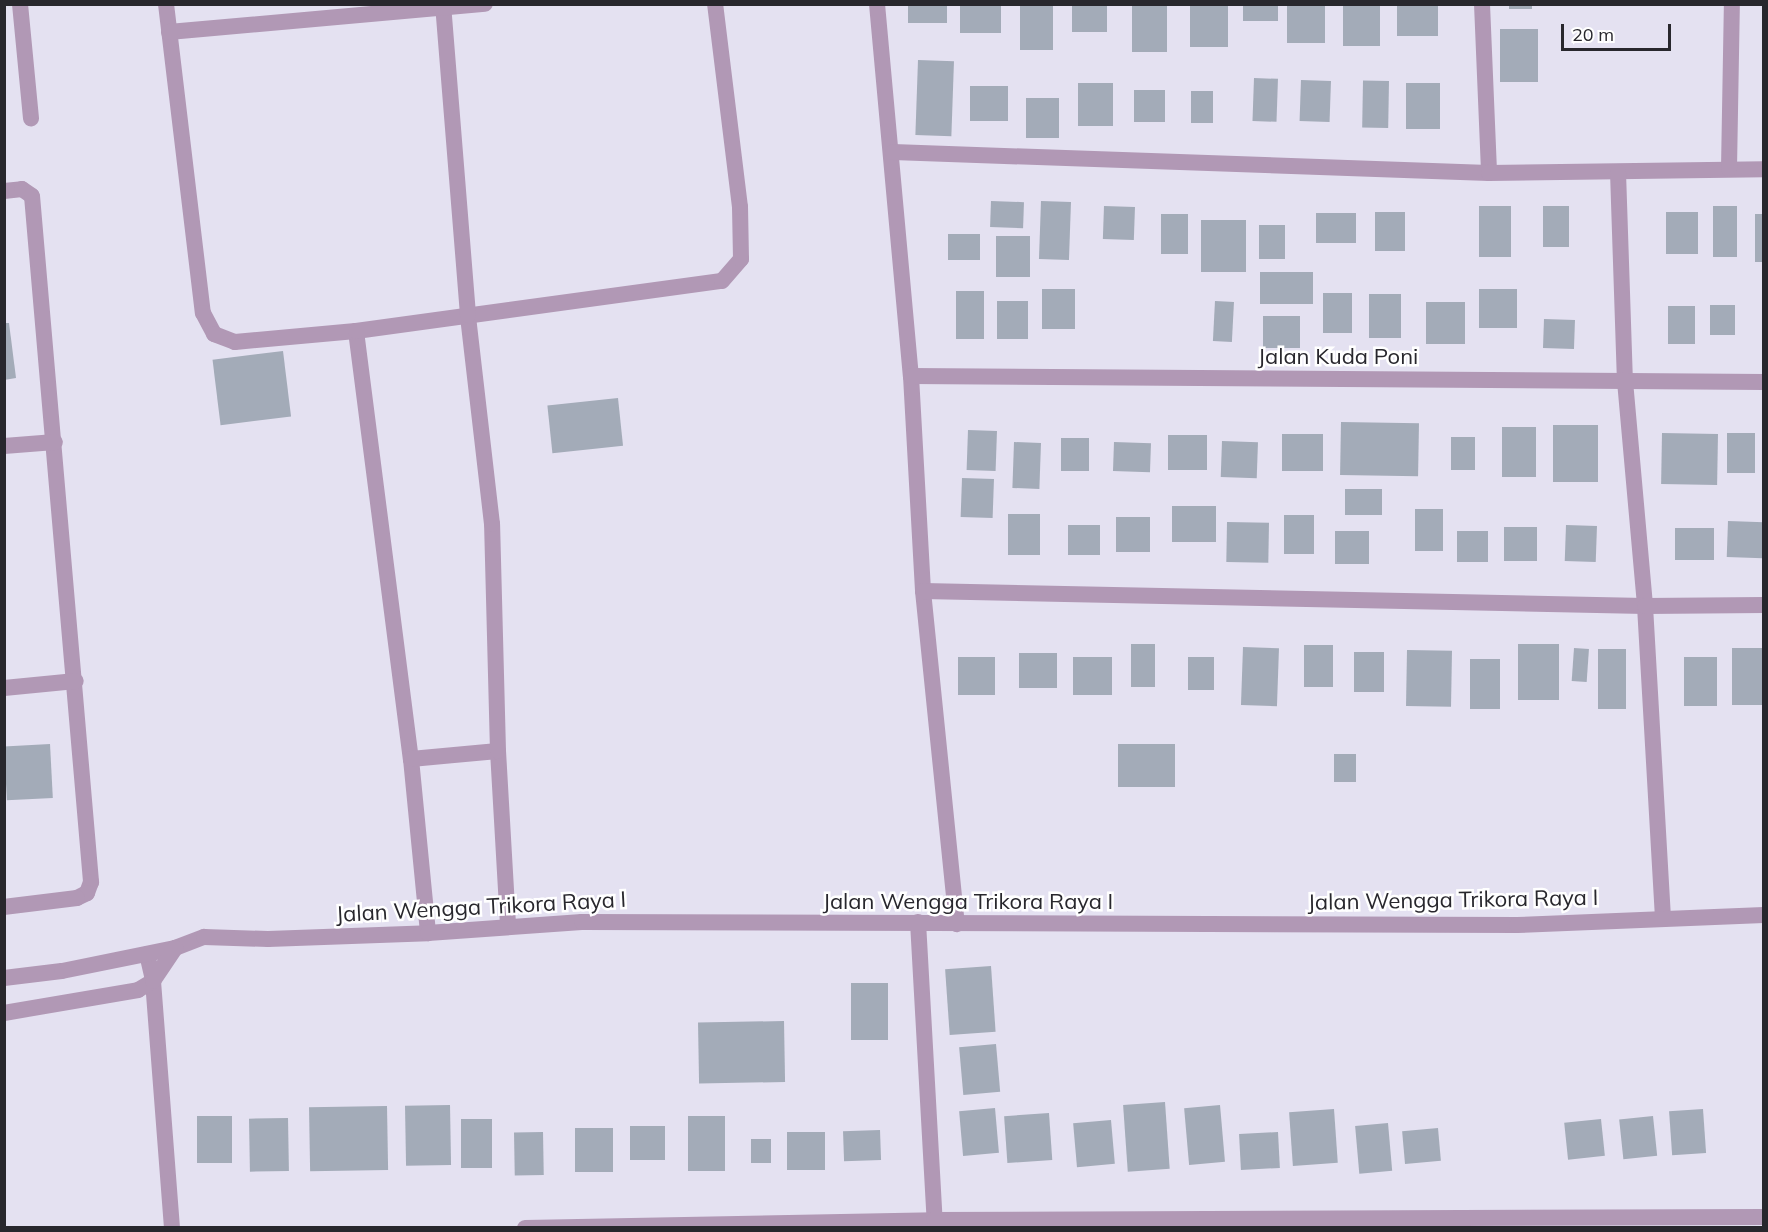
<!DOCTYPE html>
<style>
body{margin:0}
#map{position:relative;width:1768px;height:1232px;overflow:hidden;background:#e4e1f1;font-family:Mulish,sans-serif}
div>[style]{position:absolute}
.building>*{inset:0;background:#a3abb8;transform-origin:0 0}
.service>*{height:16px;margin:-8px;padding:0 8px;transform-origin:8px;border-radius:8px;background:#b198b5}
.minor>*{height:16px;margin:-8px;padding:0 8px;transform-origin:8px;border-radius:8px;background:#b198b5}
span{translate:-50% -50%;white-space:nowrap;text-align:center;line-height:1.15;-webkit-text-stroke:5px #fff;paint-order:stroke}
.street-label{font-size:22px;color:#28272d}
.frame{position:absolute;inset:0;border:6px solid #28272d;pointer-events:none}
.scale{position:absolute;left:1561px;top:24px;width:110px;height:27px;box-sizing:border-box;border:3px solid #28272d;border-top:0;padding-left:8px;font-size:18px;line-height:21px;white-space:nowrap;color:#28272d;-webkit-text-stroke:4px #fff;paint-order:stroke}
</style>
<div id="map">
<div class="building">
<i style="left:908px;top:4px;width:39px;height:19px"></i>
<i style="left:1020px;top:4px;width:33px;height:46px"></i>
<i style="left:1072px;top:4px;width:35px;height:28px"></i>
<i style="left:1132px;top:4px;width:35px;height:48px"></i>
<i style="left:1190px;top:4px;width:38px;height:43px"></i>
<i style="left:1243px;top:4px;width:35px;height:17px"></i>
<i style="left:1287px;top:4px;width:38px;height:39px"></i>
<i style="left:1343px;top:4px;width:37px;height:42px"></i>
<i style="left:1397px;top:4px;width:41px;height:32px"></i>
<i style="left:1509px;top:4px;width:23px;height:5px"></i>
<i style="left:960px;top:5px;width:41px;height:28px"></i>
<i style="left:1500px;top:29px;width:38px;height:53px"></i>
<i style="left:918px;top:60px;width:36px;height:75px;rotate:2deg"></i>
<i style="left:1254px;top:78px;width:24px;height:43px;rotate:2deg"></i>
<i style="left:1301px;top:80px;width:30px;height:41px;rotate:2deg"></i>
<i style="left:1389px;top:81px;width:47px;height:26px;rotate:91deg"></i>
<i style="left:1078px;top:83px;width:35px;height:43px"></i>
<i style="left:1406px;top:83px;width:34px;height:46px"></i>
<i style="left:970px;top:86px;width:38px;height:35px"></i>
<i style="left:1134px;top:90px;width:31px;height:32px"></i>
<i style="left:1191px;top:91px;width:22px;height:32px"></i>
<i style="left:1026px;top:98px;width:33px;height:40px"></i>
<i style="left:991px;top:201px;width:33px;height:26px;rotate:2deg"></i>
<i style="left:1041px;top:201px;width:30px;height:58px;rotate:2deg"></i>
<i style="left:1104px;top:206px;width:31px;height:33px;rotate:2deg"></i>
<i style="left:1479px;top:206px;width:32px;height:51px"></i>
<i style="left:1543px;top:206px;width:26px;height:41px"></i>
<i style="left:1713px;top:206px;width:24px;height:51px"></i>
<i style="left:1375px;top:212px;width:30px;height:39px"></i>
<i style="left:1666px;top:212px;width:32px;height:42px"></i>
<i style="left:1316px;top:213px;width:40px;height:30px"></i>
<i style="left:1188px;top:214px;width:40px;height:27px;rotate:90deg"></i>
<i style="left:1755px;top:214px;width:9px;height:48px"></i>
<i style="left:1201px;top:220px;width:45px;height:52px"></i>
<i style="left:1259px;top:225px;width:26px;height:34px"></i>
<i style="left:948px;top:234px;width:32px;height:26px"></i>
<i style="left:996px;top:236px;width:34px;height:41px"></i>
<i style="left:1260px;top:272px;width:53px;height:32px"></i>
<i style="left:1042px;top:289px;width:33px;height:40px"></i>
<i style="left:1479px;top:289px;width:38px;height:39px"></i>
<i style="left:956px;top:291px;width:28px;height:48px"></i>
<i style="left:1323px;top:293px;width:29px;height:40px"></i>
<i style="left:1369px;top:294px;width:32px;height:44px"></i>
<i style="left:997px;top:301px;width:31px;height:38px"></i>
<i style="left:1215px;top:301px;width:19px;height:40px;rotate:3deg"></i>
<i style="left:1426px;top:302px;width:39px;height:42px"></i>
<i style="left:1710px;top:305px;width:25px;height:30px"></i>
<i style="left:1695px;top:306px;width:38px;height:27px;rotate:90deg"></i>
<i style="left:1263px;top:316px;width:37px;height:32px"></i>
<i style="left:1544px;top:319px;width:31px;height:29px;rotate:2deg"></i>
<i style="clip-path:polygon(4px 323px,9px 323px,16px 378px,4px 380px)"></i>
<i style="left:283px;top:351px;width:66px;height:71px;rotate:83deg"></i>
<i style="left:618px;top:398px;width:48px;height:71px;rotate:84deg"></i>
<i style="left:1341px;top:422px;width:78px;height:53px;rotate:1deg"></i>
<i style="left:1553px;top:425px;width:45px;height:57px"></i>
<i style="left:1502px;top:427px;width:34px;height:50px"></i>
<i style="left:968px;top:430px;width:29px;height:40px;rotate:2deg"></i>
<i style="left:1662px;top:433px;width:56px;height:51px;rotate:1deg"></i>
<i style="left:1727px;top:433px;width:28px;height:40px"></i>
<i style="left:1282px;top:434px;width:41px;height:37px"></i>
<i style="left:1168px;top:435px;width:39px;height:35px"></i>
<i style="left:1451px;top:437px;width:24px;height:33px"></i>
<i style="left:1061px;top:438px;width:28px;height:33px"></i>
<i style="left:1222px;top:441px;width:36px;height:36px;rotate:2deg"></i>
<i style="left:1014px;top:442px;width:27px;height:46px;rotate:2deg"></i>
<i style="left:1114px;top:442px;width:37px;height:29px;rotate:2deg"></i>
<i style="left:962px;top:478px;width:32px;height:39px;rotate:2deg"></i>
<i style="left:1345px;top:489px;width:37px;height:26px"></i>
<i style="left:1172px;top:506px;width:44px;height:36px"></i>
<i style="left:1415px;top:509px;width:28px;height:42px"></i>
<i style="left:1008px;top:514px;width:32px;height:41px"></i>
<i style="left:1284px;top:515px;width:30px;height:39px"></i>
<i style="left:1116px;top:517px;width:34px;height:35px"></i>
<i style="left:1728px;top:521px;width:36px;height:36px;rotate:2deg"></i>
<i style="left:1227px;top:522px;width:42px;height:40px;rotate:1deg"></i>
<i style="left:1068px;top:525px;width:32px;height:30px"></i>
<i style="left:1566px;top:525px;width:31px;height:36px;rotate:2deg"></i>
<i style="left:1504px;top:527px;width:33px;height:34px"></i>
<i style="left:1675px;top:528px;width:39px;height:32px"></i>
<i style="left:1335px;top:531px;width:34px;height:33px"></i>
<i style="left:1457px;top:531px;width:31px;height:31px"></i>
<i style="left:1131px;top:644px;width:24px;height:43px"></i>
<i style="left:1518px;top:644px;width:41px;height:56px"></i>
<i style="left:1304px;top:645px;width:29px;height:42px"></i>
<i style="left:1243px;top:647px;width:36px;height:58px;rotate:2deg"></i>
<i style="left:1574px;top:648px;width:15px;height:33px;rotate:4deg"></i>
<i style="left:1732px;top:648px;width:32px;height:57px"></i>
<i style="left:1598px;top:649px;width:28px;height:60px"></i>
<i style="left:1407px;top:650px;width:45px;height:56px;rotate:1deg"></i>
<i style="left:1354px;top:652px;width:30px;height:40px"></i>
<i style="left:1019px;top:653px;width:38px;height:35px"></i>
<i style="left:958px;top:657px;width:37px;height:38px"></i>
<i style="left:1073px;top:657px;width:39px;height:38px"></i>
<i style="left:1188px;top:657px;width:26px;height:33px"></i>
<i style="left:1684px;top:657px;width:33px;height:49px"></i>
<i style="left:1470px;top:659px;width:30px;height:50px"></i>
<i style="left:50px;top:744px;width:54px;height:46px;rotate:87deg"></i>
<i style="left:1118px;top:744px;width:57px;height:43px"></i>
<i style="left:1356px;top:754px;width:28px;height:22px;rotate:90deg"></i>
<i style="left:991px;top:966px;width:66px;height:46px;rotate:86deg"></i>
<i style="left:888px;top:983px;width:57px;height:37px;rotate:90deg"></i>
<i style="left:784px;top:1021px;width:61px;height:86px;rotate:89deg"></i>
<i style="left:996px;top:1044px;width:48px;height:37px;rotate:85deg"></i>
<i style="left:1165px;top:1102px;width:67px;height:42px;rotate:86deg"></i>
<i style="left:450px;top:1105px;width:60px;height:45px;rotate:89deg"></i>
<i style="left:1220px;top:1105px;width:57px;height:36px;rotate:85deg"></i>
<i style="left:387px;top:1106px;width:64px;height:78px;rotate:89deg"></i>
<i style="left:995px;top:1108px;width:45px;height:36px;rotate:85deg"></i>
<i style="left:1334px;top:1109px;width:54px;height:45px;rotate:86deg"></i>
<i style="left:1703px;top:1109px;width:44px;height:34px;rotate:86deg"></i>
<i style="left:1049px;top:1113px;width:47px;height:45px;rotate:86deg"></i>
<i style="left:197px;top:1116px;width:35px;height:47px"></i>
<i style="left:688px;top:1116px;width:37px;height:55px"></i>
<i style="left:1653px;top:1116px;width:40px;height:34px;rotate:84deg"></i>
<i style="left:288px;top:1118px;width:53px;height:39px;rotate:89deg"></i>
<i style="left:461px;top:1119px;width:31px;height:49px"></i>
<i style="left:1601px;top:1119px;width:37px;height:37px;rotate:84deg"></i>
<i style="left:1111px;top:1120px;width:44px;height:38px;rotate:85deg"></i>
<i style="left:1388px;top:1123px;width:48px;height:33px;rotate:85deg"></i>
<i style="left:630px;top:1126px;width:35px;height:34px"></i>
<i style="left:575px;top:1128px;width:38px;height:44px"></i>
<i style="left:1438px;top:1128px;width:33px;height:36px;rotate:85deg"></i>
<i style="left:880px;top:1130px;width:30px;height:37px;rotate:88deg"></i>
<i style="left:543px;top:1132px;width:43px;height:29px;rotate:89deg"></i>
<i style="left:825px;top:1132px;width:38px;height:38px;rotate:90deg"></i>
<i style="left:1278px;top:1132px;width:36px;height:39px;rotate:87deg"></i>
<i style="left:771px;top:1139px;width:24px;height:20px;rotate:90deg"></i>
</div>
<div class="service">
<i style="left:356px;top:331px;width:432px;rotate:82.7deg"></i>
<i style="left:411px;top:759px;width:175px;rotate:84.4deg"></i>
<i style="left:498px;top:751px;width:176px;rotate:86.7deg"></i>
<i style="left:411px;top:759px;width:87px;rotate:-5.3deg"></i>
<i style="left:498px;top:751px;width:227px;rotate:-91.5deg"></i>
<i style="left:492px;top:524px;width:210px;rotate:-96.6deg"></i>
</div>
<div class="minor">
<i style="left:20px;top:4px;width:115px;rotate:84.5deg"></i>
<i style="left:166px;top:4px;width:311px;rotate:83.2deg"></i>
<i style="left:203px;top:313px;width:24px;rotate:62deg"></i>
<i style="left:214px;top:334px;width:22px;rotate:21deg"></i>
<i style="left:235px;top:342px;width:121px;rotate:-5.2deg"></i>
<i style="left:356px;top:331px;width:369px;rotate:-7.8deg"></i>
<i style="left:722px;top:281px;width:29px;rotate:-49deg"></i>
<i style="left:741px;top:259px;width:52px;rotate:-91.1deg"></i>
<i style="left:740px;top:207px;width:205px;rotate:-97deg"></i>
<i style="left:443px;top:4px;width:312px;rotate:85.4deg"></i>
<i style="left:877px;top:4px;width:374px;rotate:84.8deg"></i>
<i style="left:911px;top:376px;width:215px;rotate:86.8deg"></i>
<i style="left:923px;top:591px;width:335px;rotate:84.2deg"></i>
<i style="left:1482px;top:4px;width:169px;rotate:87.6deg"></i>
<i style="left:169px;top:32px;width:317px;rotate:-5.1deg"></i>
<i style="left:893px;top:152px;width:596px;rotate:2.02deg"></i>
<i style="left:1489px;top:173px;width:275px;rotate:-0.8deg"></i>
<i style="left:1729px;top:169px;width:165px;rotate:-89deg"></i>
<i style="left:1618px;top:172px;width:209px;rotate:88.1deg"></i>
<i style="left:1625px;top:381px;width:226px;rotate:84.9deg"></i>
<i style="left:1645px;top:606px;width:312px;rotate:86.7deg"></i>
<i style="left:4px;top:191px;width:18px;rotate:-6deg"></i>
<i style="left:22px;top:189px;width:12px;rotate:35deg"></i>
<i style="left:32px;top:196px;width:689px;rotate:85.08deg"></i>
<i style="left:91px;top:882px;width:12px;rotate:110deg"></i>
<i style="left:87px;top:893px;width:11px;rotate:153deg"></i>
<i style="left:77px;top:898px;width:74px;rotate:173deg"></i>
<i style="left:911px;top:376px;width:853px;rotate:0.4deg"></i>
<i style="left:4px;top:446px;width:51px;rotate:-4.5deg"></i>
<i style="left:923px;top:591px;width:722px;rotate:1.19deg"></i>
<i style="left:1645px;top:606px;width:119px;rotate:-0.5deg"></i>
<i style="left:4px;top:688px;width:72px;rotate:-5.6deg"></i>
<i style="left:918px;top:922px;width:306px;rotate:86.8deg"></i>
<i style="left:147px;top:954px;width:28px;rotate:77deg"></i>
<i style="left:153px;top:981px;width:248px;rotate:85.6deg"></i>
<i style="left:4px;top:978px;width:58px;rotate:-6.9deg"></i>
<i style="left:62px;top:971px;width:115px;rotate:-11.5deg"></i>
<i style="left:175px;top:948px;width:31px;rotate:-21deg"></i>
<i style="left:204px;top:937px;width:64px;rotate:1.8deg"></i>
<i style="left:268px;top:939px;width:160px;rotate:-2.1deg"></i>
<i style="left:428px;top:933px;width:154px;rotate:-4.1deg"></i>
<i style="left:582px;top:922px;width:935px;rotate:0.18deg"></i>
<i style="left:1517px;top:925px;width:247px;rotate:-2.3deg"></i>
<i style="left:4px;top:1013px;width:136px;rotate:-9.7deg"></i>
<i style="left:138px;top:990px;width:17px;rotate:-31deg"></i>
<i style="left:153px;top:981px;width:40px;rotate:-56deg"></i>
<i style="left:525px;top:1228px;width:409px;rotate:-1.1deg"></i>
<i style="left:934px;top:1220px;width:830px;rotate:-0.21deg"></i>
</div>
<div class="street-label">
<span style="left:1338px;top:357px">Jalan Kuda Poni</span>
<span style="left:1453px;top:900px;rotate:-1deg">Jalan Wengga Trikora Raya I</span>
<span style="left:968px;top:902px">Jalan Wengga Trikora Raya I</span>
<span style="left:481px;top:907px;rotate:-3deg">Jalan Wengga Trikora Raya I</span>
</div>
<div class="frame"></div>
<div class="scale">20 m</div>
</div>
